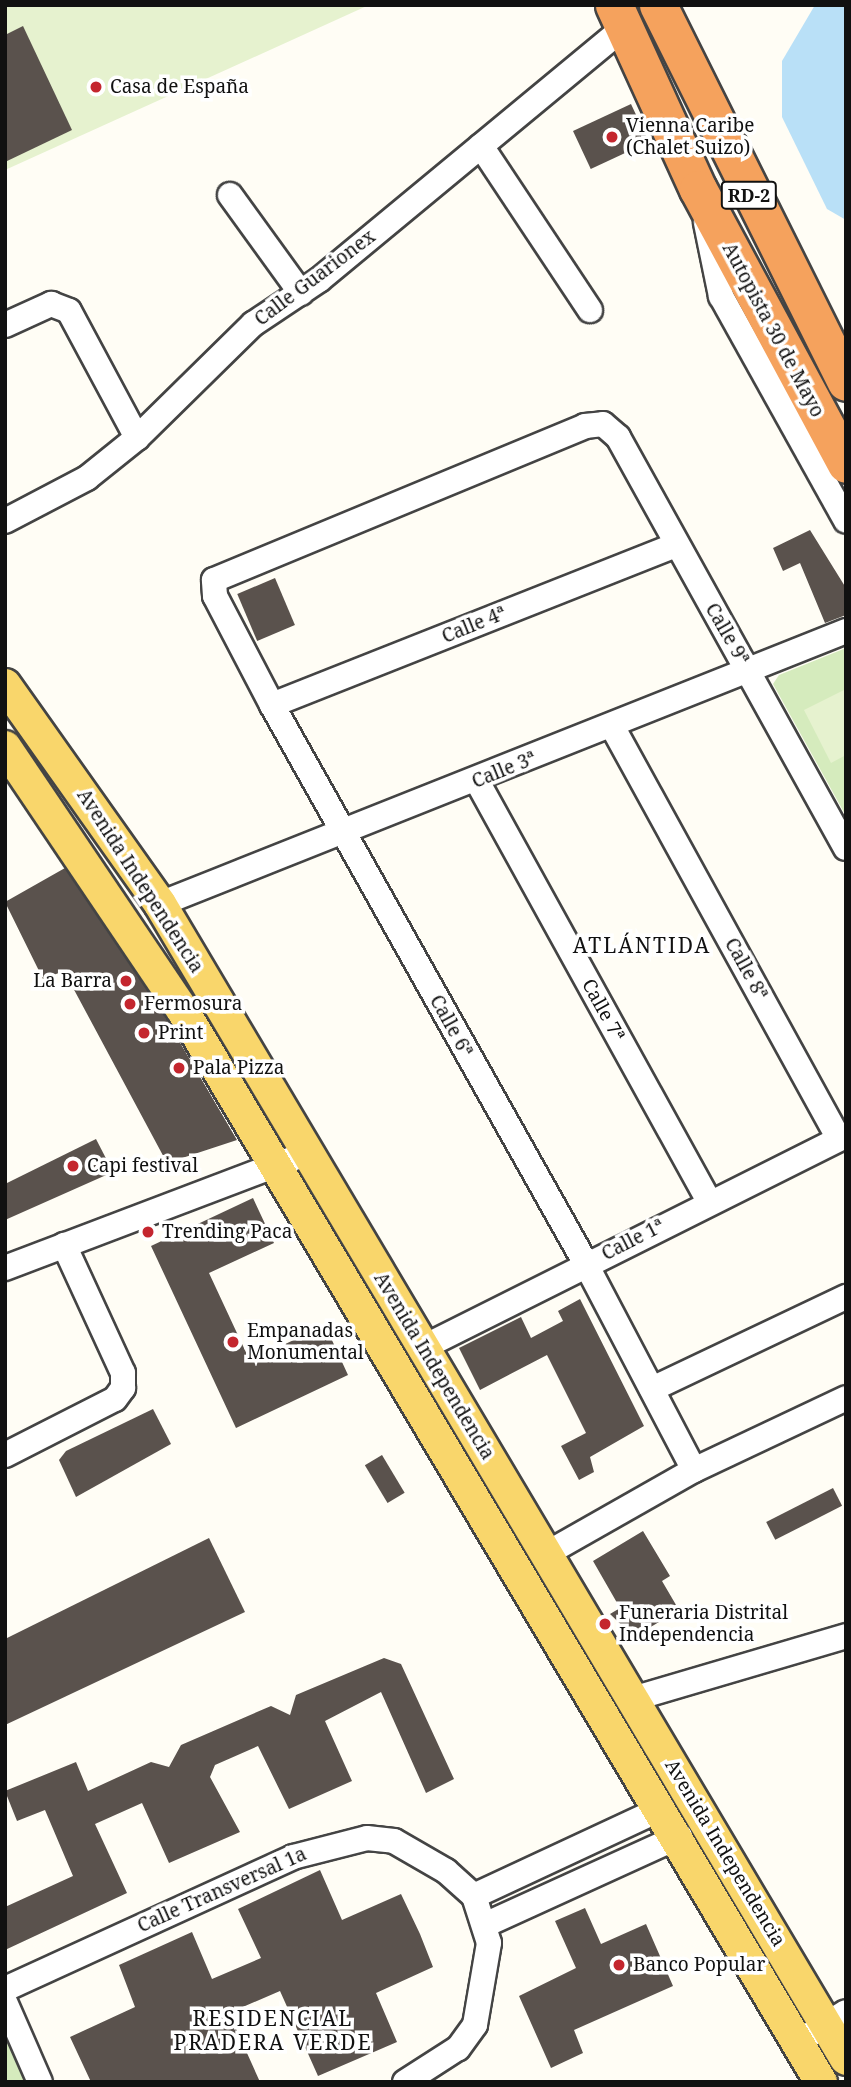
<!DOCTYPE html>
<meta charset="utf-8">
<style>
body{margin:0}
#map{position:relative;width:851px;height:2087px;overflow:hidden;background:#fffdf5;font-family:"Noto Serif",serif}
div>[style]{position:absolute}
.green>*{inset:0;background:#d5ebbd}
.pitch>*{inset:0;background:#e6f2cf}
.water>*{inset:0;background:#b9e0f7}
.building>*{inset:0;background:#5a524d;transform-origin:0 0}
.roads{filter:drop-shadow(2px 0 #444) drop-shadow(-2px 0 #444) drop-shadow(0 2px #444) drop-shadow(0 -2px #444)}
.minor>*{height:24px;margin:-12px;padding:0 12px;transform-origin:12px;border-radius:12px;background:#fff}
.major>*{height:32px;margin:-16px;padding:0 16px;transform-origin:16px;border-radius:16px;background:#f9d66b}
.highway>*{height:37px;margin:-18.5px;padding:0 18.5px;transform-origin:18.5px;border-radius:18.5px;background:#f5a25d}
.dots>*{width:19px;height:19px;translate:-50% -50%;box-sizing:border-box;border:4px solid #fff;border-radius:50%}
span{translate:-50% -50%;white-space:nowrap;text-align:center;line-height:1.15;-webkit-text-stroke:7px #fff;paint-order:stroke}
.shield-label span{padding:2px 5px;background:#fff;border:2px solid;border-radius:5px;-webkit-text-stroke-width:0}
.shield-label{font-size:18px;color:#111;font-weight:700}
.poi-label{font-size:19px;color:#111}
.left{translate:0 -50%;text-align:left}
.right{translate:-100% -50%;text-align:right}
.street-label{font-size:19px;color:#111}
.neighbourhood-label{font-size:21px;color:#111;letter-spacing:2px}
.frame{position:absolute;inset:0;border:7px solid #111;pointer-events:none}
</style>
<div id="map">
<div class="green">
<i style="clip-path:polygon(846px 648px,846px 816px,773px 684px,779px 675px)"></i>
<i style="clip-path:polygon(5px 2018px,35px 2082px,5px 2082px)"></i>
</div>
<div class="pitch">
<i style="clip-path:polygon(5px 5px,369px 5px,5px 170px)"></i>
<i style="clip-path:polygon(846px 689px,846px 755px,831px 763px,804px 710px)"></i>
</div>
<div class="water">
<i style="clip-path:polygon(815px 5px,846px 5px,846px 220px,827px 209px,782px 117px,782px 61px)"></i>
</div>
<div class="building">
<i style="clip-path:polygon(23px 26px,72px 130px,5px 162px,5px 35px)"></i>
<i style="left:631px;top:104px;width:42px;height:64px;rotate:65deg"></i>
<i style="clip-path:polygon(810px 530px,846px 588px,846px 615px,825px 623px,800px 563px,783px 571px,773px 548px)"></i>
<i style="left:275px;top:578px;width:51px;height:41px;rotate:67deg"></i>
<i style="clip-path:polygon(65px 868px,161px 1010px,237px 1140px,167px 1163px,64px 971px,43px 979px,5px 902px)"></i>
<i style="clip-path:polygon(96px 1139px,113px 1172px,5px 1220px,5px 1184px)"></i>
<i style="clip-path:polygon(253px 1198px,274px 1243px,209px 1273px,250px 1361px,325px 1325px,348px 1375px,236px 1428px,151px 1246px)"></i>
<i style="clip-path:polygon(580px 1299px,644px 1426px,590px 1457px,594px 1472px,579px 1480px,561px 1446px,586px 1433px,547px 1355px,480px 1390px,459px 1348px,521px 1317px,531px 1338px,563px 1321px,558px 1311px)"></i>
<i style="clip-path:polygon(153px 1409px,171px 1444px,76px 1497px,59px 1460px,66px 1451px)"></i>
<i style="left:382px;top:1455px;width:44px;height:20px;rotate:59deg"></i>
<i style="left:833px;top:1488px;width:20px;height:75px;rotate:63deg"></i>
<i style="clip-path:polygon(643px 1531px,670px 1576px,662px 1581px,679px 1610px,634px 1637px,610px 1614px,620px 1608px,593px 1561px)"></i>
<i style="clip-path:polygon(209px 1538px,245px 1612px,5px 1725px,5px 1639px)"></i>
<i style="clip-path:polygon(384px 1658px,401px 1664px,454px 1779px,426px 1793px,381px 1692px,325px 1721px,352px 1781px,289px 1809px,258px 1746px,215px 1765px,210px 1777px,240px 1832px,169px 1863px,142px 1803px,95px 1824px,127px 1893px,5px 1950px,5px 1907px,73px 1876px,45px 1810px,17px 1821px,5px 1791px,76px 1762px,88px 1791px,151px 1762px,169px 1767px,181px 1745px,271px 1706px,290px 1715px,296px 1695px)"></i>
<i style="clip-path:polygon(320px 1870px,342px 1920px,401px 1894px,420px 1934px,433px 1967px,376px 1993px,397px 2042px,318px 2076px,280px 1991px,229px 2013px,260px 2082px,91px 2082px,70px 2037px,135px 2007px,119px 1965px,192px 1932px,212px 1979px,261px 1958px,238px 1909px)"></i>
<i style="clip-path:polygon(585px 1908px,601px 1944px,646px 1924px,673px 1986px,574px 2030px,583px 2053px,551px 2068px,519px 1996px,576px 1968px,555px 1921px)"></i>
</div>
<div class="roads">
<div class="minor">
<i style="left:481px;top:146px;width:197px;rotate:56.4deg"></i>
<i style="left:230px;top:195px;width:121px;rotate:54.1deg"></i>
<i style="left:706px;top:223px;width:75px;rotate:78.4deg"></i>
<i style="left:721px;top:296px;width:257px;rotate:60.9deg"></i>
<i style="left:5px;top:325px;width:51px;rotate:-24.5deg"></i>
<i style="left:51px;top:304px;width:19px;rotate:21deg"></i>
<i style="left:69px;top:311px;width:144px;rotate:61.8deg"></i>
<i style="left:5px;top:521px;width:93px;rotate:-27.7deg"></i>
<i style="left:87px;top:478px;width:64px;rotate:-38.7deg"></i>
<i style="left:137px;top:438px;width:163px;rotate:-44.5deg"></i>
<i style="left:253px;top:324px;width:79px;rotate:-33.7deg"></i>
<i style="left:319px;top:280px;width:396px;rotate:-39.6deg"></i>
<i style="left:272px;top:705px;width:435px;rotate:-21.6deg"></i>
<i style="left:612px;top:726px;width:471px;rotate:61.2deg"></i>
<i style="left:477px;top:781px;width:481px;rotate:61.1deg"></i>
<i style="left:160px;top:904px;width:738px;rotate:-21.7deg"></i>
<i style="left:5px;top:1268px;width:323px;rotate:-20.8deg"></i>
<i style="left:422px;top:1348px;width:474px;rotate:-26.6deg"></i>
<i style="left:652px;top:1389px;width:215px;rotate:-25.4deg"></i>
<i style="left:5px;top:1455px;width:123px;rotate:-27deg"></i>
<i style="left:115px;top:1399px;width:14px;rotate:-54deg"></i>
<i style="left:123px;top:1388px;width:15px;rotate:-90deg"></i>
<i style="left:123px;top:1373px;width:141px;rotate:-114.7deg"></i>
<i style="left:694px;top:1470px;width:233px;rotate:-117.7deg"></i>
<i style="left:586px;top:1264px;width:641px;rotate:-119.32deg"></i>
<i style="left:272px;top:705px;width:123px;rotate:-117.6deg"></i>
<i style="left:215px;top:596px;width:16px;rotate:-94deg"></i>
<i style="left:214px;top:580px;width:402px;rotate:-22.5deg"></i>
<i style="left:585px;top:426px;width:18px;rotate:-6deg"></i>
<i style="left:603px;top:424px;width:20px;rotate:41deg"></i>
<i style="left:618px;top:437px;width:470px;rotate:61deg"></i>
<i style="left:546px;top:1554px;width:170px;rotate:-29.6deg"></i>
<i style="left:694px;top:1470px;width:168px;rotate:-25.3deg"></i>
<i style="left:632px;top:1699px;width:223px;rotate:-16.4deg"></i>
<i style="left:474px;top:1896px;width:208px;rotate:-25deg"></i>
<i style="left:487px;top:1924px;width:212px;rotate:-24.5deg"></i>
<i style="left:5px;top:1989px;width:317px;rotate:-24.6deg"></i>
<i style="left:293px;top:1857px;width:76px;rotate:-14.4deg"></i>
<i style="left:367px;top:1838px;width:27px;rotate:6deg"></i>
<i style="left:394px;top:1841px;width:60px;rotate:30deg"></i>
<i style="left:446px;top:1871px;width:38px;rotate:42deg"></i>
<i style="left:474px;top:1896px;width:49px;rotate:72.3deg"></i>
<i style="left:489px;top:1943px;width:83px;rotate:99.7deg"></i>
<i style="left:475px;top:2025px;width:29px;rotate:126deg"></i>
<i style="left:458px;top:2048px;width:63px;rotate:147.3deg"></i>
<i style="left:5px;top:2002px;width:87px;rotate:66.4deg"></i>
<i style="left:811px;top:2034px;width:41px;rotate:-32.2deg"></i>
</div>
<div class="major">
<i style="left:5px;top:685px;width:268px;rotate:54.7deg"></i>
<i style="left:160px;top:904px;width:1343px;rotate:59.29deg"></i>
<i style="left:5px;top:747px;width:316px;rotate:56deg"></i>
<i style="left:182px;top:1009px;width:1249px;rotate:59.23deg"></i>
</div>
<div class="highway">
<i style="left:614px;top:5px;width:202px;rotate:65.5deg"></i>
<i style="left:698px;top:189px;width:312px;rotate:61.7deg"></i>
<i style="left:658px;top:5px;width:421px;rotate:63.5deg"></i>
</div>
</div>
<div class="dots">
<i style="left:96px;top:87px;background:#c4262e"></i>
<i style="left:612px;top:137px;background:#c4262e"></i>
<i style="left:126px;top:981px;background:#c4262e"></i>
<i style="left:130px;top:1004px;background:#c4262e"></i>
<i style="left:144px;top:1033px;background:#c4262e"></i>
<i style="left:179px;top:1068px;background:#c4262e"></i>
<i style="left:73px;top:1166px;background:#c4262e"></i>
<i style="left:148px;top:1232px;background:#c4262e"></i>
<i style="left:233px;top:1342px;background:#c4262e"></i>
<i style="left:605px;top:1624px;background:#c4262e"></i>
<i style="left:619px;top:1965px;background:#c4262e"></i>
</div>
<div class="shield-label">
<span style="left:749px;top:195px">RD-2</span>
</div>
<div class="poi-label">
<span class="left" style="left:110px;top:87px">Casa de España</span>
<span class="left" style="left:626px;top:137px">Vienna Caribe<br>(Chalet Suizo)</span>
<span class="right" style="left:112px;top:981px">La Barra</span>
<span class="left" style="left:144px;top:1004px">Fermosura</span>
<span class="left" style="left:158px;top:1033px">Print</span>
<span class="left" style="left:193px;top:1068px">Pala Pizza</span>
<span class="left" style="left:87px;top:1166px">Capi festival</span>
<span class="left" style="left:162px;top:1232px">Trending Paca</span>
<span class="left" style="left:247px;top:1342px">Empanadas<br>Monumental</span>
<span class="left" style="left:619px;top:1624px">Funeraria Distrital<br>Independencia</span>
<span class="left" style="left:633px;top:1965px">Banco Popular</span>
</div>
<div class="street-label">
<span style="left:315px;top:278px;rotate:-37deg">Calle Guarionex</span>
<span style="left:773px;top:330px;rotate:62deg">Autopista 30 de Mayo</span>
<span style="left:474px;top:625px;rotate:-22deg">Calle 4ª</span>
<span style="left:727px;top:634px;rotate:60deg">Calle 9ª</span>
<span style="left:504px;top:770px;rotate:-22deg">Calle 3ª</span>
<span style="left:140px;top:881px;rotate:57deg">Avenida Independencia</span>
<span style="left:746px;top:969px;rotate:61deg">Calle 8ª</span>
<span style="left:603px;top:1010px;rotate:61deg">Calle 7ª</span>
<span style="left:451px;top:1026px;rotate:61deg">Calle 6ª</span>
<span style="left:633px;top:1240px;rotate:-27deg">Calle 1ª</span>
<span style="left:434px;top:1366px;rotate:59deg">Avenida Independencia</span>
<span style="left:725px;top:1853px;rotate:59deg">Avenida Independencia</span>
<span style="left:222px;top:1890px;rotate:-24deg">Calle Transversal 1a</span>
</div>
<div class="neighbourhood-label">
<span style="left:642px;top:945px">ATLÁNTIDA</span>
<span style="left:273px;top:2030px">RESIDENCIAL<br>PRADERA VERDE</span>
</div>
<div class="frame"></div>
</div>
